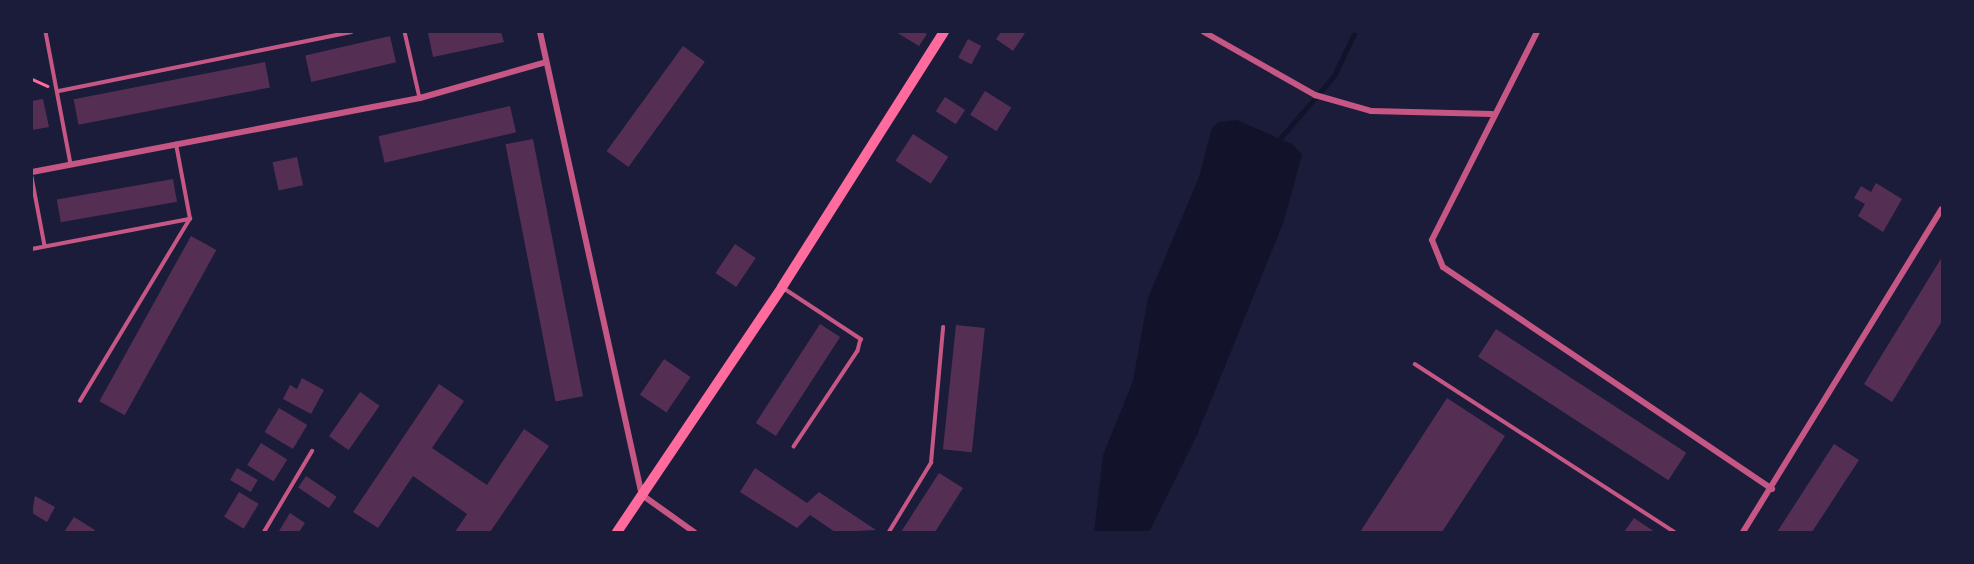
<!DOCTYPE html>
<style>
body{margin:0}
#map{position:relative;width:1974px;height:564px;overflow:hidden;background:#1b1b3a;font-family:Arial,sans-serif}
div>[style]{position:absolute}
.water>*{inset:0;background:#12122b}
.stream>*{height:4.5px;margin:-2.25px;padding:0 2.25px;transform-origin:2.25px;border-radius:2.25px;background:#12122b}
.building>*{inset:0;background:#542f53;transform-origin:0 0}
.path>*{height:2.5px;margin:-1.25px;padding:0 1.25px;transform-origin:1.25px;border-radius:1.25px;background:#ff6b9d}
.service>*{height:3.5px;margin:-1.75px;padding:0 1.75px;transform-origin:1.75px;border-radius:1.75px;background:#c65784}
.minor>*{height:6px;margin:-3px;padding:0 3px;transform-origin:3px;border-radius:3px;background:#c65784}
.primary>*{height:10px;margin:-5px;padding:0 5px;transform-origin:5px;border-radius:5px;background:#ff6b9d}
span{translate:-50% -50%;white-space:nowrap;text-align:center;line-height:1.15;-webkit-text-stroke:7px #1b1b3a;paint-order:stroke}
.frame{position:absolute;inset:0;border:33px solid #1b1b3a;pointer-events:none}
</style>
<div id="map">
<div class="water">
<i style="clip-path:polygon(1237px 120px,1292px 144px,1302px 154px,1284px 221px,1197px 435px,1149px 532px,1094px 532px,1103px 455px,1133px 381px,1148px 298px,1199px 177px,1212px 128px,1219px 122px)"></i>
</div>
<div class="stream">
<i style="left:1278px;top:141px;width:86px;rotate:-49.3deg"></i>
<i style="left:1334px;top:76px;width:49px;rotate:-64.5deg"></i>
</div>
<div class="building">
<i style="clip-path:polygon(501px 32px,504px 42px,433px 57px,428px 33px)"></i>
<i style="clip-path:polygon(896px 32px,923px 32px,927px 34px,919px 46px)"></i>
<i style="clip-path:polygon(1001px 32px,1023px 32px,1025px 33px,1013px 51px,996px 39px)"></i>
<i style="left:390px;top:36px;width:27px;height:87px;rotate:77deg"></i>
<i style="left:968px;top:39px;width:15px;height:21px;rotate:28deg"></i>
<i style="left:683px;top:46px;width:27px;height:130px;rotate:36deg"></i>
<i style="left:265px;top:62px;width:26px;height:195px;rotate:79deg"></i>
<i style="left:985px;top:91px;width:31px;height:28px;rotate:32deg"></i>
<i style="left:945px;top:97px;width:24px;height:17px;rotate:33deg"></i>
<i style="clip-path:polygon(43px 99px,49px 127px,32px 130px,32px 101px)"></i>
<i style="left:510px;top:106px;width:27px;height:135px;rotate:77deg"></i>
<i style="left:913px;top:134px;width:42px;height:32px;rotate:33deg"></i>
<i style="left:533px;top:139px;width:262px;height:28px;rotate:79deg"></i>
<i style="left:297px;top:157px;width:29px;height:25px;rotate:78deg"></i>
<i style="left:173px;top:179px;width:23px;height:118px;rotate:80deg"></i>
<i style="clip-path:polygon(1876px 183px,1902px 199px,1883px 232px,1858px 216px,1865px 204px,1854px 198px,1861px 186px,1871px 192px)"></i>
<i style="left:191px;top:236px;width:29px;height:189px;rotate:29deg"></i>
<i style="left:735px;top:244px;width:25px;height:35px;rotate:34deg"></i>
<i style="clip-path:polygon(1942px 257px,1942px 321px,1892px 402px,1864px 384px)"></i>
<i style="left:820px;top:324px;width:24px;height:118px;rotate:33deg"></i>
<i style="left:956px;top:325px;width:29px;height:125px;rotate:6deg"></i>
<i style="left:1496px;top:329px;width:227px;height:33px;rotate:33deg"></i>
<i style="left:664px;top:359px;width:32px;height:43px;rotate:34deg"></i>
<i style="clip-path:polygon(302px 378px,324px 390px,311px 414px,283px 399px,290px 385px,297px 389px)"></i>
<i style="clip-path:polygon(439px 384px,464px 401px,432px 448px,487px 485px,524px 429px,549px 446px,490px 532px,455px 532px,467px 514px,413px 476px,378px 528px,353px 512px)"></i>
<i style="left:360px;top:392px;width:24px;height:54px;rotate:35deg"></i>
<i style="clip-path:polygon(1447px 398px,1505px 436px,1442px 532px,1360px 532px)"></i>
<i style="left:279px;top:408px;width:33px;height:28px;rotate:31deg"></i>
<i style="left:261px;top:443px;width:31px;height:26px;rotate:32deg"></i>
<i style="clip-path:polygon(1834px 444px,1859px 460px,1812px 532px,1777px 532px)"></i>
<i style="left:237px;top:468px;width:24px;height:14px;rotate:30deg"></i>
<i style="clip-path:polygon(755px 468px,807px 503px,819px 492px,876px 530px,835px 532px,810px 515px,797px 528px,740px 492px)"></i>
<i style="clip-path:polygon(939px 473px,963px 488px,935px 532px,901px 532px)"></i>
<i style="left:306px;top:476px;width:37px;height:14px;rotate:34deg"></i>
<i style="left:239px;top:492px;width:23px;height:29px;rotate:31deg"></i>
<i style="clip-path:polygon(35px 496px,55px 507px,47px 522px,32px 513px)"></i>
<i style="clip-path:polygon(290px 513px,305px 523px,299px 532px,279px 531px)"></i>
<i style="clip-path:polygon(74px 517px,95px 530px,94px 532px,64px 532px)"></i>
<i style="clip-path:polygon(1634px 518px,1655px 532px,1624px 532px)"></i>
</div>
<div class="path">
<i style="left:32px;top:79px;width:17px;rotate:24deg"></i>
</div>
<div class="service">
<i style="left:46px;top:32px;width:134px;rotate:79.3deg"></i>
<i style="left:405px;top:32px;width:68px;rotate:77.2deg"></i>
<i style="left:59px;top:91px;width:298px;rotate:-11.4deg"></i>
<i style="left:32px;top:177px;width:70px;rotate:79.3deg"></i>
<i style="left:32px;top:249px;width:161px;rotate:-10.8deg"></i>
<i style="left:190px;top:219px;width:76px;rotate:-100.6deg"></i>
<i style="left:782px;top:287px;width:95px;rotate:33.4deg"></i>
<i style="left:861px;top:339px;width:12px;rotate:104deg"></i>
<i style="left:858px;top:351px;width:115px;rotate:123.7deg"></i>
<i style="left:1415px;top:364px;width:310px;rotate:32.9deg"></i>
<i style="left:80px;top:401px;width:213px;rotate:-58.9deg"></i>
<i style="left:264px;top:532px;width:94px;rotate:-59.3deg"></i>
<i style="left:889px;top:532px;width:81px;rotate:-58.7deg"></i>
<i style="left:931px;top:463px;width:136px;rotate:-84.9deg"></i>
</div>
<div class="minor">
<i style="left:540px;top:32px;width:474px;rotate:77.6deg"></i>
<i style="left:642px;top:495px;width:64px;rotate:35.4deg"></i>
<i style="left:1204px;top:32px;width:128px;rotate:29.6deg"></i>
<i style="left:1315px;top:95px;width:58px;rotate:15.9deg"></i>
<i style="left:1371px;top:111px;width:121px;rotate:1.4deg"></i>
<i style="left:1537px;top:32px;width:233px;rotate:116.8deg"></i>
<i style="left:1432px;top:240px;width:29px;rotate:68deg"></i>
<i style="left:1443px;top:267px;width:397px;rotate:34deg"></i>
<i style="left:32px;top:172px;width:395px;rotate:-10.8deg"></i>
<i style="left:420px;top:98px;width:131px;rotate:-15.9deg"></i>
<i style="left:1743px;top:532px;width:379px;rotate:-58.4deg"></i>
</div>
<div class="primary">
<i style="left:617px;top:532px;width:295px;rotate:-56deg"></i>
<i style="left:782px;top:287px;width:302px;rotate:-57.6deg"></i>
</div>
<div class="frame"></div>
</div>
